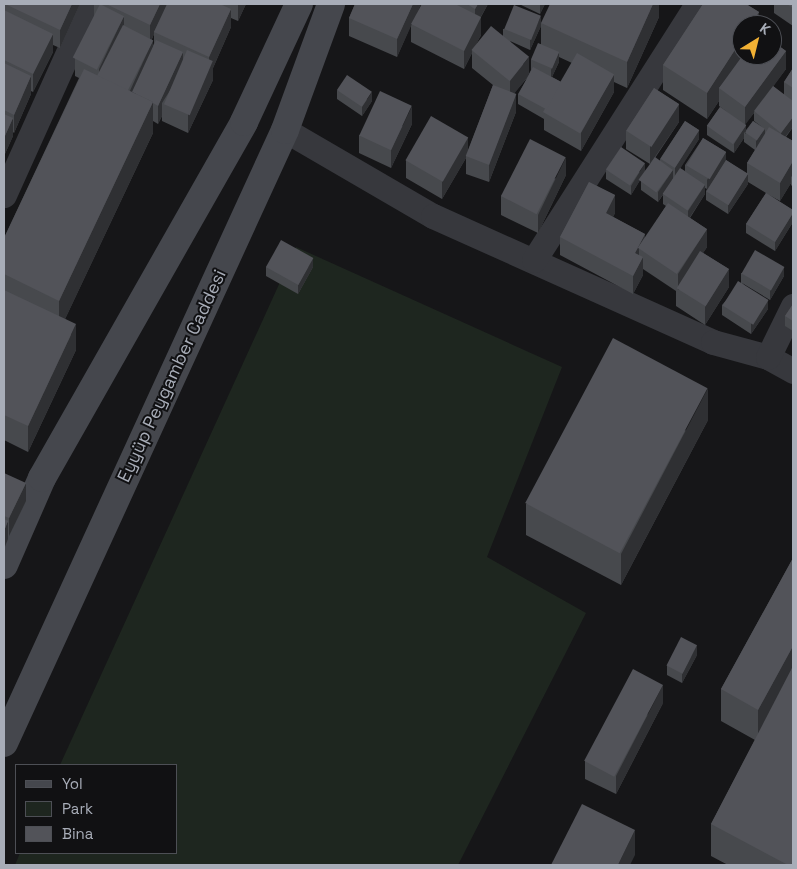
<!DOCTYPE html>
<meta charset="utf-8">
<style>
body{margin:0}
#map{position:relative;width:797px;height:869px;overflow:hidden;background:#161618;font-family:"Space Grotesk",sans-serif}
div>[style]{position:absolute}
.green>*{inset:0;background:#1e261f}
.street>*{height:25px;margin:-12.5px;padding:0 12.5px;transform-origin:12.5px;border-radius:12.5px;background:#37383d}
.secondary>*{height:28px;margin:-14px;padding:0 14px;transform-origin:14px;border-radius:14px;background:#45474d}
.wall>*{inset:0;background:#47494d}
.shaded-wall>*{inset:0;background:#2f3033}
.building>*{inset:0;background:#525359;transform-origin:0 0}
span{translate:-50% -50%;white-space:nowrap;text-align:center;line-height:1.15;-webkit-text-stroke:4px #111113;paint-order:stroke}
.street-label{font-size:18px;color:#a8adb8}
.frame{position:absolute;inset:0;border:5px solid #a8adb8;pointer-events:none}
.legend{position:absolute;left:15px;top:764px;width:162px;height:90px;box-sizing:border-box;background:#111113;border:1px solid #4d4f55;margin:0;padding:6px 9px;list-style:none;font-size:15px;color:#a8adb8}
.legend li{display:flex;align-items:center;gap:10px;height:25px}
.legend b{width:25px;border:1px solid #4d4f55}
.north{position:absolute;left:732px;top:15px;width:50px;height:50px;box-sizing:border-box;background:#111113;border:1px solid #4d4f55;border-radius:50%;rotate:36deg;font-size:14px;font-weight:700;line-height:20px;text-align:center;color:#a8adb8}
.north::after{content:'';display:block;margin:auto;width:18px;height:22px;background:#f2b134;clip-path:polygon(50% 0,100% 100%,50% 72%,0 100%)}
</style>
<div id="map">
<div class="green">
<i style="clip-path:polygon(296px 247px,562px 367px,487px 557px,586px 613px,458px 865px,15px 865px,20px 853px,176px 853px,176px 765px,60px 765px)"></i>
</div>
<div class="street">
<i style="left:285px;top:130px;width:171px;rotate:30.2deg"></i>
<i style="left:433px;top:216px;width:307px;rotate:24.2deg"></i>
<i style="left:713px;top:342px;width:57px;rotate:15.3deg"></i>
<i style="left:768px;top:357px;width:29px;rotate:29deg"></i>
<i style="left:4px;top:195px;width:209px;rotate:-65.8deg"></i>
<i style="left:534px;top:260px;width:303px;rotate:-57.5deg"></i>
<i style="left:768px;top:357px;width:57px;rotate:-63.9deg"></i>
</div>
<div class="secondary">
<i style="left:4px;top:565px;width:95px;rotate:-66.4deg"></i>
<i style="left:42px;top:478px;width:409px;rotate:-60.4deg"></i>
<i style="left:244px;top:122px;width:130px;rotate:-65deg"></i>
<i style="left:4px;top:743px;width:674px;rotate:-65.37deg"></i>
<i style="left:285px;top:130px;width:134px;rotate:-69.9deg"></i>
</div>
<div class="wall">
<i style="clip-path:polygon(4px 4px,79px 4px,79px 6px,60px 48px,53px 45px,53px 52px,33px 92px,31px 91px,31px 94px,14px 133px,13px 132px,13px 136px,4px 156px)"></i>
<i style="clip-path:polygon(evenodd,94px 4px,246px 4px,238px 21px,231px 18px,231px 27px,213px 68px,213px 80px,188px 133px,162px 121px,162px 116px,158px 124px,153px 121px,153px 133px,65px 319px,76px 350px,28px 452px,4px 440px,4px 238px,79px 78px,75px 76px,75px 58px,95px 16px,94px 16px,94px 4px,154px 34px,154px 43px,153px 46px,152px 39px,154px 34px)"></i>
<i style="clip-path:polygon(evenodd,355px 4px,421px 4px,415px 17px,422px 4px,488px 4px,481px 17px,481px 35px,475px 46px,503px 36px,503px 29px,541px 26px,530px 50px,510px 41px,529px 74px,531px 70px,531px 60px,541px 44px,541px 23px,659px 4px,659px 17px,627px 88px,614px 82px,614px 92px,581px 151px,544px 130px,544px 119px,518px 104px,518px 94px,528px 77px,514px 93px,516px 112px,489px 182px,466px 174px,466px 158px,442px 199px,406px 178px,406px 160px,468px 151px,493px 85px,472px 68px,472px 53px,464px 69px,411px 42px,411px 25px,397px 57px,349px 36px,349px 18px,355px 4px,559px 57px,572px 63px,561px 82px,552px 77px,559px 62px,559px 57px)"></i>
<i style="clip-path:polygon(519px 4px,545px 4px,540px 14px)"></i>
<i style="clip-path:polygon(evenodd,703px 4px,746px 4px,759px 12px,759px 25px,742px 25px,742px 55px,772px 55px,772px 41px,786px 51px,786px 69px,773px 86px,784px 95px,784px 82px,793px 68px,793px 127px,786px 137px,793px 141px,793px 187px,791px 185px,791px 183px,780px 201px,769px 195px,793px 210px,793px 222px,775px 251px,746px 233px,746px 224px,766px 193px,748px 182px,748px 184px,728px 214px,706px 200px,706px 191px,707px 189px,705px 188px,705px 194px,690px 218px,707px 229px,707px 247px,703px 253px,729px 269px,729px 287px,705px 325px,676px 306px,676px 291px,643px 269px,643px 275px,633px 294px,560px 255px,560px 237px,589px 182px,615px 195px,615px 213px,613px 217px,645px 234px,645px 239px,666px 206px,663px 204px,663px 195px,658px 202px,641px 190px,641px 181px,652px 162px,650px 164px,626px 149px,626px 131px,654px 88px,679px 104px,679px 122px,655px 158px,660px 161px,660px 159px,685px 121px,699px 130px,699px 139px,680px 168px,685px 171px,685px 165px,703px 138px,726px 152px,726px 160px,747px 174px,747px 163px,755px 150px,744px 142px,744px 138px,734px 153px,707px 135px,707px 126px,720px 107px,731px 115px,719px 106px,719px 101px,707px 119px,663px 90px,663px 65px,703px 4px,754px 113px,754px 121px,762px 127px,753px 121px,746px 130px,746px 125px,745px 124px,754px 113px)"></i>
<i style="clip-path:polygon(774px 4px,793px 4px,793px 26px,774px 13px)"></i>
<i style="clip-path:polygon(337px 90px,372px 101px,362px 116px,337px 99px)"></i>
<i style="clip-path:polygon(412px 124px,391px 168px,359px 153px,359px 135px)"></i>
<i style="clip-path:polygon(606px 170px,645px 172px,631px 195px,606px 179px)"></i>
<i style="clip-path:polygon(566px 175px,538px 233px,501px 215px,501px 196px)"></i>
<i style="clip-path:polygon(266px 267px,313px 267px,298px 294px,266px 276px)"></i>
<i style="clip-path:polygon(741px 273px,784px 276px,770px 300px,742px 283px,768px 309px,751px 334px,722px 315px,722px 305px,741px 283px)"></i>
<i style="clip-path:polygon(793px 304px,793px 331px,785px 326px,785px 316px)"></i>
<i style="clip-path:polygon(708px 420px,621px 585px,526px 535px,526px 504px)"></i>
<i style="clip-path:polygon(4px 473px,26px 501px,9px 536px,8px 536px,8px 539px,4px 549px)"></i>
<i style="clip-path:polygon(793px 558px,793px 865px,728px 865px,711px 856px,711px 824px,755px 740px,721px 721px,721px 689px)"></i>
<i style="clip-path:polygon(697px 655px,682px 683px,667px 675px,667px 666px)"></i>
<i style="clip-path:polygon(663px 703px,616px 794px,585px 779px,585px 761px)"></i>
</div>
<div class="shaded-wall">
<i style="clip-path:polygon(72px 4px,79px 4px,79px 6px,60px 48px,60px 30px)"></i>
<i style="clip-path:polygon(160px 4px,168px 4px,154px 32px,154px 34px,150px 43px,150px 25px)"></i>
<i style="clip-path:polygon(238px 4px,246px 4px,238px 21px)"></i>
<i style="clip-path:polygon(413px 4px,421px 4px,397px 57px,397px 39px)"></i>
<i style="clip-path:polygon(478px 4px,488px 4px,475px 27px,475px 9px)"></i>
<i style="clip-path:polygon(540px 4px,545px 4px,540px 14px)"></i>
<i style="clip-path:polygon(653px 4px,659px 4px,659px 17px,627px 88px,627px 62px)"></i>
<i style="clip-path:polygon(231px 9px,231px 27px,213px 68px,213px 80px,188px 133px,188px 115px,209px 69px,209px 57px)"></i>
<i style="clip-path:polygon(759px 12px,759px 25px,751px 25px)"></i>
<i style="clip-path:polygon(124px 16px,124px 34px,99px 79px,99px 69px)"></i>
<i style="clip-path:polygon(541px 16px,541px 26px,530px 50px,530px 40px)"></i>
<i style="clip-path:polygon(481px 17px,481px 35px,473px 51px,472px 50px,472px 53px,464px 69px,464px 51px)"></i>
<i style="clip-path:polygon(53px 34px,53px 52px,33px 92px,33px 74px)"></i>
<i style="clip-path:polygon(742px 39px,742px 55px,748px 55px,719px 88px,719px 101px,707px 119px,707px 93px)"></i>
<i style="clip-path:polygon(153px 40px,153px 58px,136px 95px,129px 93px)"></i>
<i style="clip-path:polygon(786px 51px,786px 69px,755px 112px,754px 111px,754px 113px,745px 125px,745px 107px)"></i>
<i style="clip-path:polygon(183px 52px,183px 70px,162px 103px,162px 116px,158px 124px,158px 106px)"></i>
<i style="clip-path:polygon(559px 52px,559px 62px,551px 79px,551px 70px)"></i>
<i style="clip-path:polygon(529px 57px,529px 75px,510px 99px,510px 81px)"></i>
<i style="clip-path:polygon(614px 74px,614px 92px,581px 151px,581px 133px)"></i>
<i style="clip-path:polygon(31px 76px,31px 94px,14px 133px,14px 115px)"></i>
<i style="clip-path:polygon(372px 92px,372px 101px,362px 116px,362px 107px)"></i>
<i style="clip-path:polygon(516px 94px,516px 112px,489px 182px,489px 164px)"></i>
<i style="clip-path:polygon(153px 102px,153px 133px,59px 332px,59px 301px)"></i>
<i style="clip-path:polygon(679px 104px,679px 122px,650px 164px,650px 146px)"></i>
<i style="clip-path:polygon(412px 106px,412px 124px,391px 168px,391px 150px)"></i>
<i style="clip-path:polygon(793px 117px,793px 127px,781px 142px,781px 133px)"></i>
<i style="clip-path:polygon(13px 118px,13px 136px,4px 156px,4px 138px)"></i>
<i style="clip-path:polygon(746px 125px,746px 134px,744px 132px,744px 138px,734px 153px,734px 144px)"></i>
<i style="clip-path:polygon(765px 129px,765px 139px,756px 151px,756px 141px)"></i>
<i style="clip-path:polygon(699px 130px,699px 139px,675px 177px,675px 168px)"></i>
<i style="clip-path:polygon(468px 137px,468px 155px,466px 156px,466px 158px,442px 199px,442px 181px)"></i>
<i style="clip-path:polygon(726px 152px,726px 161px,707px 190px,707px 180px)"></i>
<i style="clip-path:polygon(566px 157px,566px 175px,538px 233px,538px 215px)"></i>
<i style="clip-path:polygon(793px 161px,793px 178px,791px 176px,791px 183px,780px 201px,780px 183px)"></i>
<i style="clip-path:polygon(645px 163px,645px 172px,631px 195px,631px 186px)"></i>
<i style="clip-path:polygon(673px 170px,673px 179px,658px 202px,658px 192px)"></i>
<i style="clip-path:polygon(748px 174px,748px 184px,728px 214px,728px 205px)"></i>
<i style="clip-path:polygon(705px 185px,705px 194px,688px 220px,688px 211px)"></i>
<i style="clip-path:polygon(615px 195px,615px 213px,606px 231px,606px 213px)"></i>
<i style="clip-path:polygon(793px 213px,793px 222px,775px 251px,775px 242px)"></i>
<i style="clip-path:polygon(707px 229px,707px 247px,679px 290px,678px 289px,678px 274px)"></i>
<i style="clip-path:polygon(645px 234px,645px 252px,639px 248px,639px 264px,635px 253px)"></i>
<i style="clip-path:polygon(643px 257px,643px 275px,633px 294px,633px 276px)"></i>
<i style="clip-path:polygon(313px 258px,313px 267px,298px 294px,298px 285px)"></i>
<i style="clip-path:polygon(784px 267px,784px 276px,770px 300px,770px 291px)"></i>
<i style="clip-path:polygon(729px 269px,729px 287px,705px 325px,705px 307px)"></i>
<i style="clip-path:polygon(768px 300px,768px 309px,751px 334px,751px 324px)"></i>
<i style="clip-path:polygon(76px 324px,76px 350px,28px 452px,28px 426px)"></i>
<i style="clip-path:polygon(708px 388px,708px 420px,621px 585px,621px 554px)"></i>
<i style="clip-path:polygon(26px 483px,26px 501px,9px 536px,9px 518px)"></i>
<i style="clip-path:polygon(8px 521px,8px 539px,4px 549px,4px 531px)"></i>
<i style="clip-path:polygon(697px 645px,697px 655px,682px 683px,682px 674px)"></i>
<i style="clip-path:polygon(793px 646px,793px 677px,758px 742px,758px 710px)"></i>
<i style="clip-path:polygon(663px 685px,663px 703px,616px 794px,616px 776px)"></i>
<i style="clip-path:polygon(635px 830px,635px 855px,630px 865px,618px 865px)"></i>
</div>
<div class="building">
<i style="clip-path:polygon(5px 4px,72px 4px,60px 30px)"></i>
<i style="left:100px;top:4px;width:27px;height:60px;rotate:27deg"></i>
<i style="clip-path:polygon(106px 4px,160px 4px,150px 25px)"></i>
<i style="clip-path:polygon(167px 4px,220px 4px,231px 9px,209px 57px,154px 32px)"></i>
<i style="clip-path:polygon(355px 4px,413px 4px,397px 39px,349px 18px)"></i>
<i style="clip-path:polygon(422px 4px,455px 4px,481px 17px,464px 51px,411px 24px)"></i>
<i style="clip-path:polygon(467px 4px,478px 4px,475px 9px)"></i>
<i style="clip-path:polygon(550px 4px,653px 4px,627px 62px,541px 23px)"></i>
<i style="clip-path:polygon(703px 4px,746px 4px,759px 12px,751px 25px,742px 25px,742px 39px,707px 93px,663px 65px)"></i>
<i style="clip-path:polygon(787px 4px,793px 4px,793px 8px)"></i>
<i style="left:514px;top:5px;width:29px;height:26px;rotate:22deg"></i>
<i style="clip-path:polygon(4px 10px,53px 34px,33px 74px,4px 60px)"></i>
<i style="left:123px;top:25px;width:34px;height:57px;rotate:27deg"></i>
<i style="left:491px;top:26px;width:49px;height:31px;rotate:39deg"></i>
<i style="clip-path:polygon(156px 40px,183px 52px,158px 106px,153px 103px,153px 102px,132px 92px)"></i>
<i style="clip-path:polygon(772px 41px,786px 51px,745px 107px,719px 88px,743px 55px,772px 55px)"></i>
<i style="left:538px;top:43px;width:23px;height:18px;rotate:23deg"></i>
<i style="left:187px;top:50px;width:28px;height:59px;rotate:23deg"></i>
<i style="left:577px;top:53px;width:43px;height:68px;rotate:30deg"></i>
<i style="clip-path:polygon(4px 63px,31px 76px,14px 115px,4px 110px)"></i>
<i style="left:533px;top:67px;width:32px;height:31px;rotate:28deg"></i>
<i style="clip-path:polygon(793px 68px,793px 88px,784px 82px)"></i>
<i style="clip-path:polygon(84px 69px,153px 102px,59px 301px,4px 274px,4px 238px)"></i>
<i style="left:347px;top:75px;width:30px;height:18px;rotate:34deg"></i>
<i style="left:493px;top:85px;width:25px;height:76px;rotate:21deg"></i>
<i style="clip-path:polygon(773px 86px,793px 101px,793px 117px,781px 133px,754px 111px)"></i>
<i style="left:654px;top:88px;width:30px;height:51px;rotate:33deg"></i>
<i style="left:380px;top:91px;width:35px;height:49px;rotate:25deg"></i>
<i style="left:720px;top:107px;width:32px;height:23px;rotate:35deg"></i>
<i style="clip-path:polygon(4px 114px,13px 118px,4px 138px)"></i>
<i style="left:431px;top:116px;width:43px;height:51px;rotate:30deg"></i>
<i style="left:685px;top:121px;width:17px;height:45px;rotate:33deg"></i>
<i style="left:753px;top:121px;width:14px;height:14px;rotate:34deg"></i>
<i style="clip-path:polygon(769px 127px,793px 141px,793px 161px,780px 183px,747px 163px)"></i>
<i style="left:703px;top:138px;width:27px;height:32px;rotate:31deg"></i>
<i style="left:530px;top:139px;width:40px;height:64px;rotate:27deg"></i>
<i style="left:621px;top:147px;width:29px;height:27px;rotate:34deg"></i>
<i style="left:655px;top:157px;width:22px;height:28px;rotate:36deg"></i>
<i style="left:726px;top:160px;width:26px;height:37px;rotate:32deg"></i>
<i style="left:680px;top:168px;width:30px;height:31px;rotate:34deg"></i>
<i style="clip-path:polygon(589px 182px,615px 195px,606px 213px,645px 234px,635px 253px,643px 257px,633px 276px,560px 237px)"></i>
<i style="clip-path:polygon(766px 193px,793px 210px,793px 213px,775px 242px,746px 224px)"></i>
<i style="left:668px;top:203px;width:47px;height:54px;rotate:34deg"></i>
<i style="left:281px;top:240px;width:37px;height:31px;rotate:29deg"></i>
<i style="left:755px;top:250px;width:34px;height:27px;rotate:30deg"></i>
<i style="left:700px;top:251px;width:34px;height:44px;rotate:32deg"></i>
<i style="left:738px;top:281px;width:36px;height:29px;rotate:32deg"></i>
<i style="clip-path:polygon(4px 290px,76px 324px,28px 426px,4px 415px)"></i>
<i style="clip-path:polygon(793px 304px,793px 321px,785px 316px)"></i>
<i style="left:613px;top:338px;width:107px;height:187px;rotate:28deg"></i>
<i style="clip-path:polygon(4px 473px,26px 483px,9px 518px,4px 516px)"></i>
<i style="clip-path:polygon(4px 519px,8px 521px,4px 531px)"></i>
<i style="clip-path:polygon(793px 558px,793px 646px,758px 710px,721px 689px)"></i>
<i style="left:681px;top:637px;width:18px;height:32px;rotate:27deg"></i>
<i style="clip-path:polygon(793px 666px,793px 865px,788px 865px,711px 824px)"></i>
<i style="left:633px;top:669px;width:34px;height:104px;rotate:28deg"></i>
<i style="clip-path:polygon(582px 804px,635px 830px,618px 865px,551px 865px)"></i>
</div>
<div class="street-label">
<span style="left:172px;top:376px;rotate:-65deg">Eyyüp Peygamber Caddesi</span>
</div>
<div class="frame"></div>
<ul class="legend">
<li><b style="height:6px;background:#45474d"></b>Yol</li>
<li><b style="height:14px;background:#1e261f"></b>Park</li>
<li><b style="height:14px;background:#525359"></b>Bina</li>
</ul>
<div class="north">K</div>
</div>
